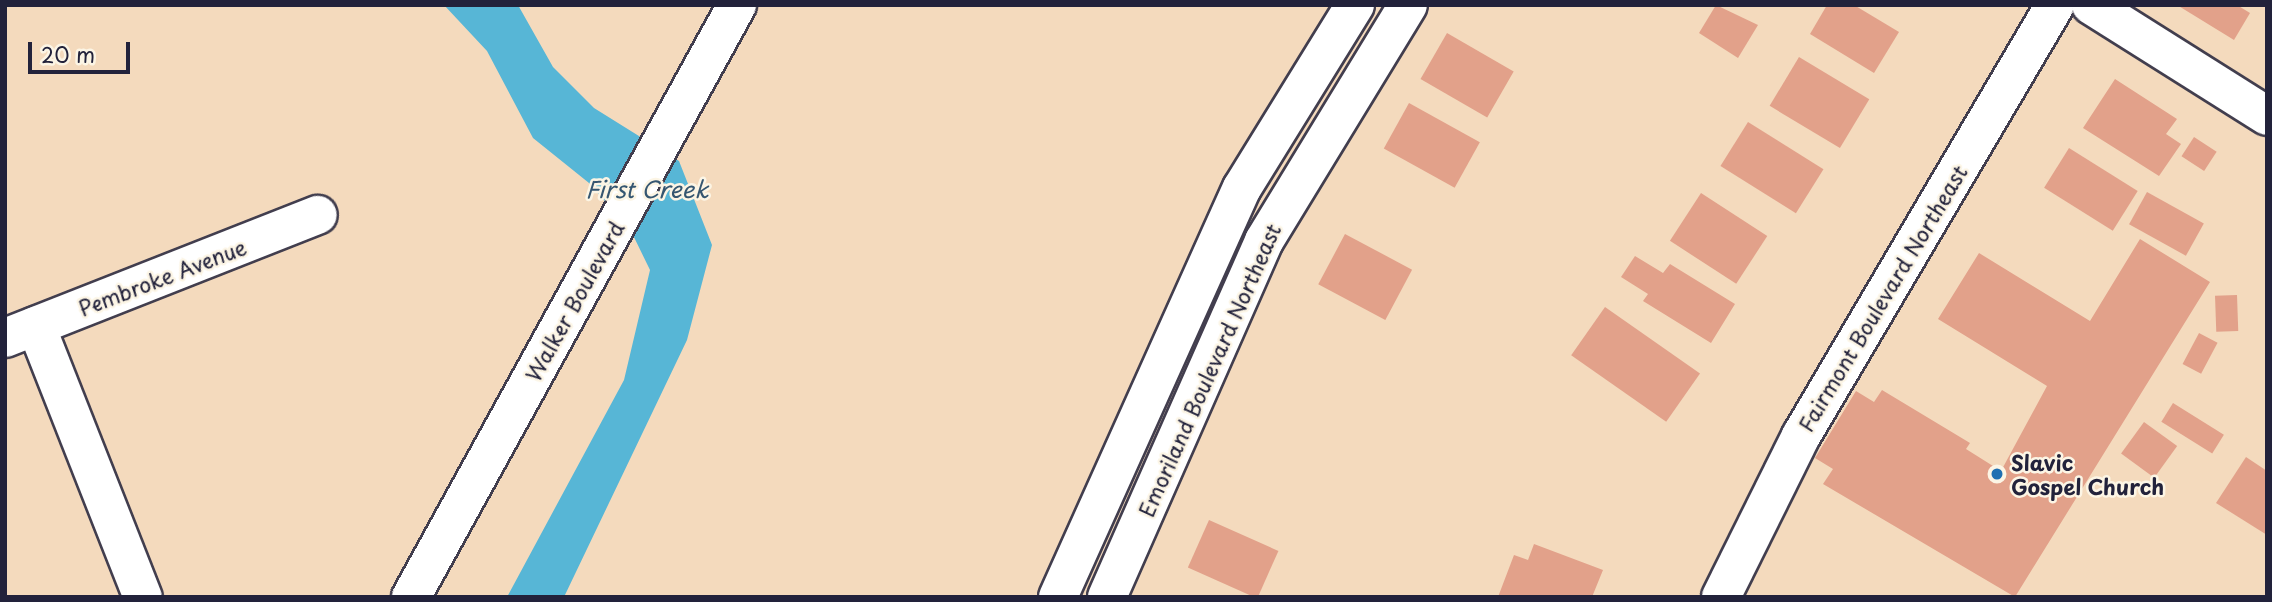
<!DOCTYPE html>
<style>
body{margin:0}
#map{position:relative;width:2272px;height:602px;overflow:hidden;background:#f4dabd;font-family:"Playpen Sans",sans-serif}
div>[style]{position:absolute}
.water>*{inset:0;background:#57b6d6}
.building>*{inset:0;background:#e2a18a;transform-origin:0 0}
.roads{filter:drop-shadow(2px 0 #423e4e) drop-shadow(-2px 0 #423e4e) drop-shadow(0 2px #423e4e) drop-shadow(0 -2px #423e4e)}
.minor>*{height:38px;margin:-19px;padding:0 19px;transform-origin:19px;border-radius:19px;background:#fff}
.dots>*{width:19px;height:19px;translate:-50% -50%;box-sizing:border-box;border:4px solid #fcf5e5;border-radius:50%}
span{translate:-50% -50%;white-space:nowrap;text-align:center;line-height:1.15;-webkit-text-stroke:5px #fcf5e5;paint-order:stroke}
.street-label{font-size:21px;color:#22223b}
.poi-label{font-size:21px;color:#22223b;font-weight:700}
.left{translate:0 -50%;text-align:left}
.water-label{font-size:23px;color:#355671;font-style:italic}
.frame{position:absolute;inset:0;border:7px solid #22223b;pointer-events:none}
.scale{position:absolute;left:28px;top:42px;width:102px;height:32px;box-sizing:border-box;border:4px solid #22223b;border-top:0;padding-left:9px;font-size:21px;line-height:24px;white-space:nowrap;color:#22223b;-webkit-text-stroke:5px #fcf5e5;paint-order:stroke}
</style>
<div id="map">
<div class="water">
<i style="clip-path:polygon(444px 5px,518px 5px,553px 67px,594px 108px,679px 161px,712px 245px,687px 340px,564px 597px,507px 597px,624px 380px,650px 270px,631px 231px,589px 183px,533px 138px,487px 51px)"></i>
</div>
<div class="building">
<i style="clip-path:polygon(1716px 5px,1758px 25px,1738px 58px,1699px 33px)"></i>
<i style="clip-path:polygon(1827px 5px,1854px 5px,1899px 32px,1874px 73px,1810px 34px)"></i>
<i style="clip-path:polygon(2177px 5px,2237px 5px,2250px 13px,2234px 40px)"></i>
<i style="left:1447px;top:33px;width:77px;height:53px;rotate:30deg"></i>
<i style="left:1799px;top:57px;width:82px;height:57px;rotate:31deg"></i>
<i style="clip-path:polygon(2115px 79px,2177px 119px,2166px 134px,2181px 144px,2159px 176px,2083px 128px)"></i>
<i style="left:1409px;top:103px;width:81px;height:52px;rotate:29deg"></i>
<i style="left:1748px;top:122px;width:89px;height:52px;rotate:32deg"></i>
<i style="left:2194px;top:137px;width:27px;height:23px;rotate:33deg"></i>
<i style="left:2069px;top:148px;width:81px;height:47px;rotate:32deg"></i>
<i style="left:2147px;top:192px;width:65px;height:37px;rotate:29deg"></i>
<i style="left:1701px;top:193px;width:79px;height:57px;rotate:33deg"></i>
<i style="left:1345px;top:234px;width:76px;height:57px;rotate:28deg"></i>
<i style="clip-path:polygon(2140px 239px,2210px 282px,2015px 597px,1823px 484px,1833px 469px,1815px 458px,1856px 391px,1874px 402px,1882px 390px,1970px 443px,1966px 449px,2001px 471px,2047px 386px,1938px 319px,1979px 253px,2090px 321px)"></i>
<i style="clip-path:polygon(1635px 256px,1663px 273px,1670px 264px,1735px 304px,1711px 343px,1643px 301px,1648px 294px,1621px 277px)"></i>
<i style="left:2237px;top:295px;width:36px;height:22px;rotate:88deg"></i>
<i style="left:1605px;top:307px;width:116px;height:59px;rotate:35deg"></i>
<i style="left:2199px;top:333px;width:21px;height:35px;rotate:28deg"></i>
<i style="left:2173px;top:403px;width:60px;height:22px;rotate:32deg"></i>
<i style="left:2144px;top:422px;width:41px;height:39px;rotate:36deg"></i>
<i style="clip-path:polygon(2246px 457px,2267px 471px,2267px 535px,2216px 503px)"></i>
<i style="left:1209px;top:520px;width:76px;height:52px;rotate:24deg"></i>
<i style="clip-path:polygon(1534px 544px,1603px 570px,1592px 597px,1498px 597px,1514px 555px,1528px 560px)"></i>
</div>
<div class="roads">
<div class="minor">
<i style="left:2091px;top:5px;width:208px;rotate:32.2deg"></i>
<i style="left:36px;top:326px;width:291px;rotate:68.5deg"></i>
<i style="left:5px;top:338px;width:336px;rotate:-21.5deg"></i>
<i style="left:411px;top:597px;width:676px;rotate:-61.16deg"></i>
<i style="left:1058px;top:597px;width:448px;rotate:-65.8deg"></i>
<i style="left:1242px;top:188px;width:215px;rotate:-58.3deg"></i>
<i style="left:1107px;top:597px;width:389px;rotate:-66.2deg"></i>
<i style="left:1264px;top:241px;width:276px;rotate:-58.6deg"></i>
<i style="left:1721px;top:597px;width:180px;rotate:-63.6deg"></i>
<i style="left:1801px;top:436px;width:500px;rotate:-59.49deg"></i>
</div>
</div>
<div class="dots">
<i style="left:1997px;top:474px;background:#1f6fb2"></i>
</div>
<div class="street-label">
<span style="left:162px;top:277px;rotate:-21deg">Pembroke Avenue</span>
<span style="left:1882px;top:298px;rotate:-59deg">Fairmont Boulevard Northeast</span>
<span style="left:574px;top:301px;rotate:-61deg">Walker Boulevard</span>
<span style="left:1209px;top:370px;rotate:-66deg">Emoriland Boulevard Northeast</span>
</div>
<div class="poi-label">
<span class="left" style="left:2011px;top:474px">Slavic<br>Gospel Church</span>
</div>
<div class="water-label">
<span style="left:647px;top:189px">First Creek</span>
</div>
<div class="frame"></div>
<div class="scale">20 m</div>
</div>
